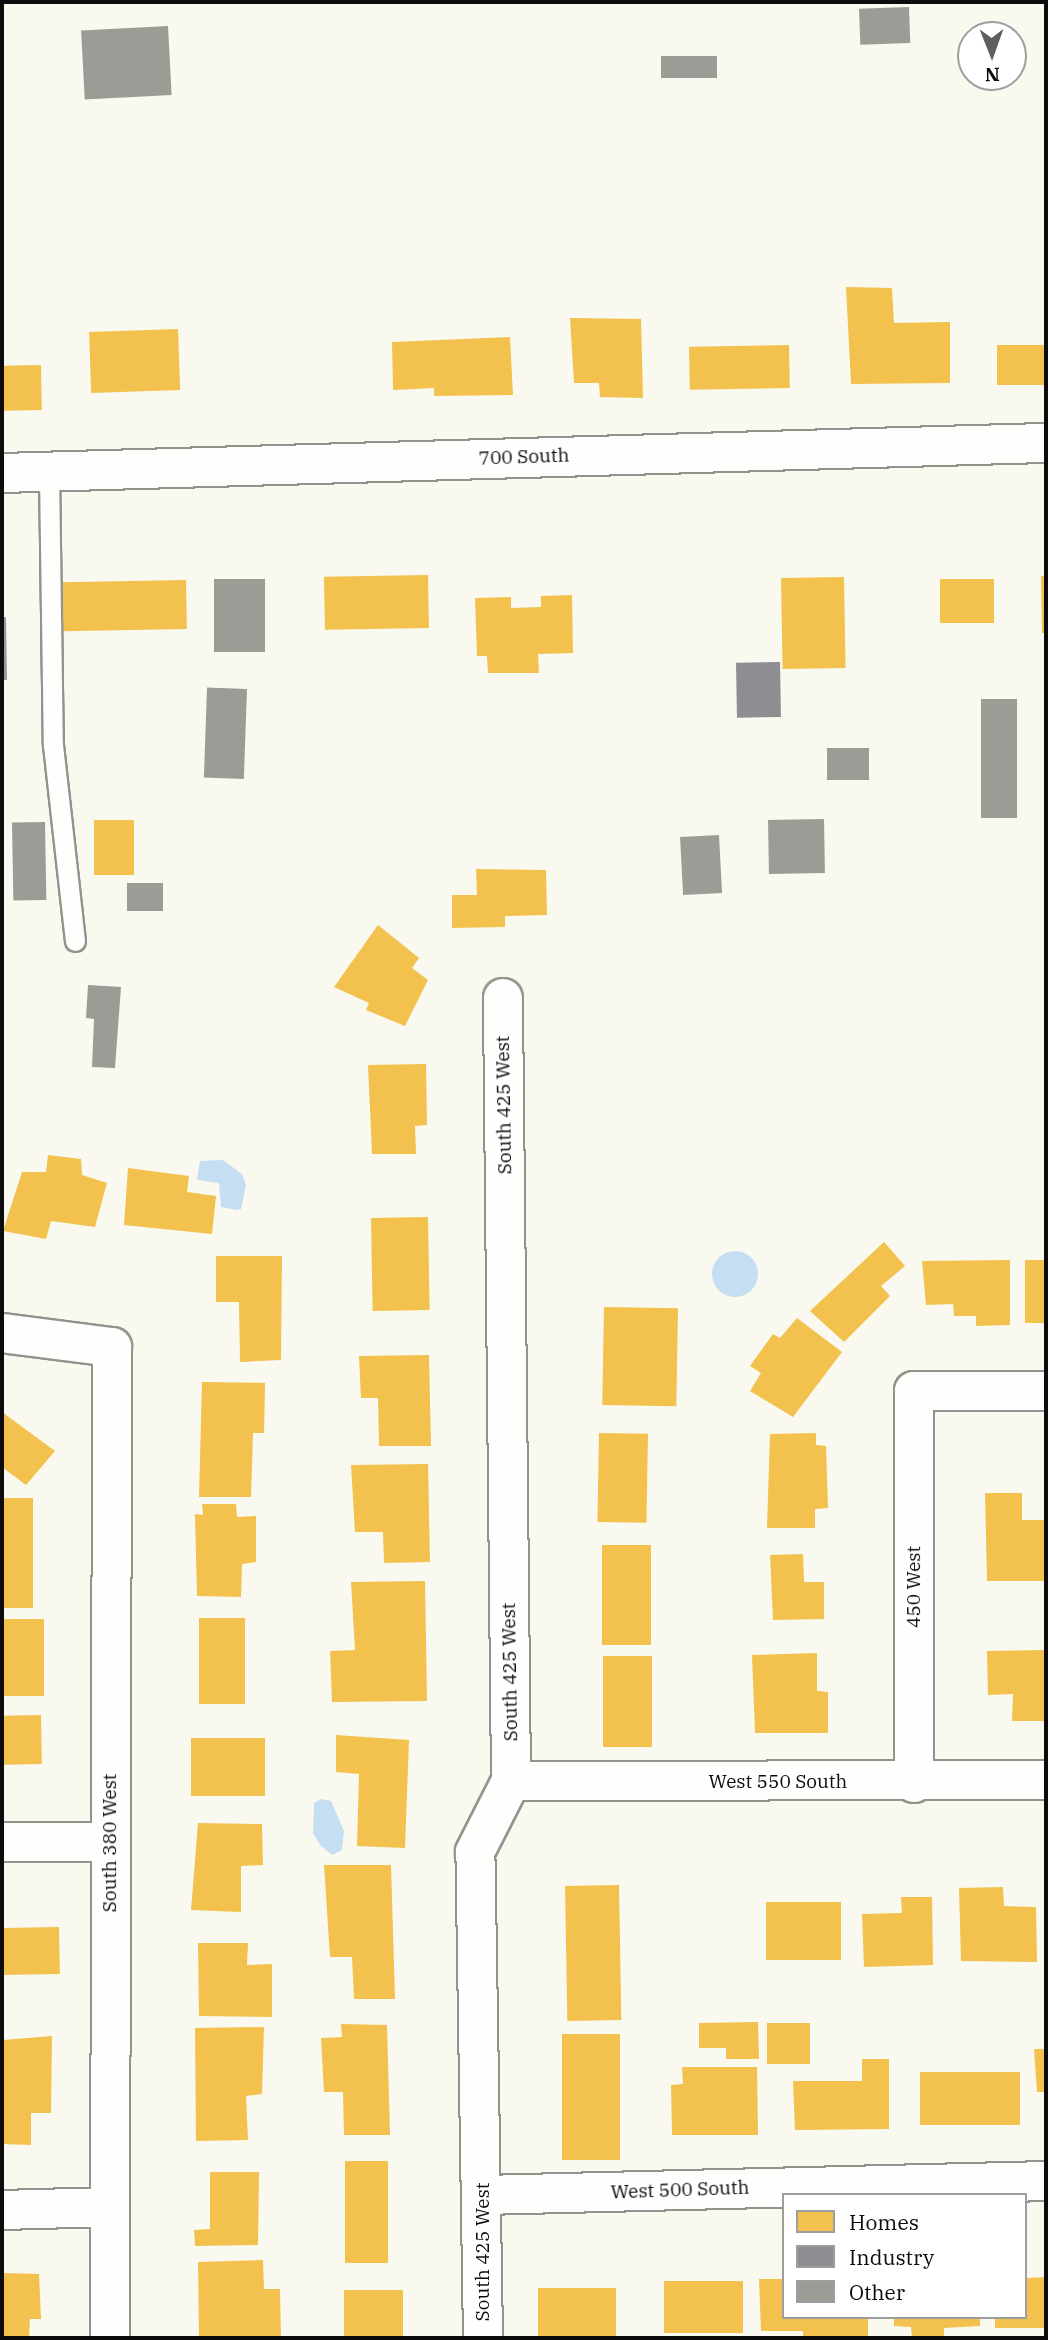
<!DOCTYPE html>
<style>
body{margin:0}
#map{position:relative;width:1048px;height:2340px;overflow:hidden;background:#faf9ef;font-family:"IBM Plex Serif",serif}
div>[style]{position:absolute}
.water>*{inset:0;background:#c6def3}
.round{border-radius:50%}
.homes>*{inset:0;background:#f2c14e;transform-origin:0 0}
.industry>*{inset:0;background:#8d8d92;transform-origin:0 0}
.building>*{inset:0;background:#9c9b95;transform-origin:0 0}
.roads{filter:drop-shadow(2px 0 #93938e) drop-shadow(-2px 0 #93938e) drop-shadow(0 2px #93938e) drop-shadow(0 -2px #93938e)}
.service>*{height:19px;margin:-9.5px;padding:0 9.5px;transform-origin:9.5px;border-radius:9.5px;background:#fefefd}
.minor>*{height:38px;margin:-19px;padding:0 19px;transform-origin:19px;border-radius:19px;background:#fefefd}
.tertiary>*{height:38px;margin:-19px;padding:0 19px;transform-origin:19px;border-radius:19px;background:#fefefd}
span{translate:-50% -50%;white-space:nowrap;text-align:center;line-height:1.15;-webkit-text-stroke:7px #fff;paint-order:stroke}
.street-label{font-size:19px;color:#0c0c0c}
.frame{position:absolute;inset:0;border:4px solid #0c0c0c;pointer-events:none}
.legend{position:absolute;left:782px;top:2193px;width:245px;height:126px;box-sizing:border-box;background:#fff;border:2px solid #9e9e9e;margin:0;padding:9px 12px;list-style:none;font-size:21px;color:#0c0c0c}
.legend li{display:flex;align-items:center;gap:14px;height:35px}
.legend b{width:35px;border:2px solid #9e9e9e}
.north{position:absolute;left:957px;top:21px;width:70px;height:70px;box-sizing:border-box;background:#fff;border:2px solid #9e9e9e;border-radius:50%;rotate:179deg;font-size:19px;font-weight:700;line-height:28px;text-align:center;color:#0c0c0c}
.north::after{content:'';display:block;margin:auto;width:24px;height:32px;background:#5f5f5b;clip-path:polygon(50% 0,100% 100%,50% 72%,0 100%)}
</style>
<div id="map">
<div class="water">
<i style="clip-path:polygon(223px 1160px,242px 1174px,246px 1185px,241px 1209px,237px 1210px,221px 1207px,219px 1183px,197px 1180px,200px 1161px)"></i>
<i class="round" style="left:712px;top:1251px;width:46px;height:46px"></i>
<i style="clip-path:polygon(321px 1799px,331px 1801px,344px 1831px,342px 1850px,332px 1855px,320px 1845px,313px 1833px,314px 1803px)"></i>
</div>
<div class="homes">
<i style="clip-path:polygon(846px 287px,892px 288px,894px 323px,950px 322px,950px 383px,851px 384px)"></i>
<i style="clip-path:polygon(570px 318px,641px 319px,643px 398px,600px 397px,599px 383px,574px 383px)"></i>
<i style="left:178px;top:329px;width:61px;height:89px;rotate:88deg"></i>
<i style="clip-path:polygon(510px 337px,513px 395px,434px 396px,434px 388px,393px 390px,392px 342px)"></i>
<i style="left:789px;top:345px;width:43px;height:100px;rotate:89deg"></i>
<i style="left:1046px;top:345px;width:40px;height:49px;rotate:90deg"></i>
<i style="left:41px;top:365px;width:45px;height:39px;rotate:89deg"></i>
<i style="left:428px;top:575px;width:53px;height:104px;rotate:89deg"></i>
<i style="clip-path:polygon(1041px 576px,1046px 576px,1046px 633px,1042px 633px)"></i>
<i style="left:844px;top:577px;width:91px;height:63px;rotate:89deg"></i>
<i style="left:940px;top:579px;width:54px;height:44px"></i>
<i style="left:186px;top:580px;width:49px;height:125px;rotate:89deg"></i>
<i style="clip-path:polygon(572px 595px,573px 653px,538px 654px,539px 673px,488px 673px,487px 656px,477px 656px,475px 598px,511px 597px,511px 608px,541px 607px,541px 596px)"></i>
<i style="left:94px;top:820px;width:40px;height:55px"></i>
<i style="clip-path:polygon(476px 869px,546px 870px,547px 915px,505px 916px,505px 927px,452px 928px,452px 895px,477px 895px)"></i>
<i style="clip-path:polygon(378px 925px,419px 958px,412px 968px,428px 980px,405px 1026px,366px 1010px,369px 1003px,334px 987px)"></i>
<i style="clip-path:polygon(426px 1064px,427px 1125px,415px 1126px,416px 1154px,372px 1154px,368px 1065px)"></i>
<i style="clip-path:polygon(48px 1155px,81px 1159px,82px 1175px,107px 1183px,95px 1227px,51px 1221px,46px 1239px,3px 1231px,22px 1172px,46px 1172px)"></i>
<i style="clip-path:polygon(128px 1168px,189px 1176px,187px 1192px,216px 1196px,212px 1234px,124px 1225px)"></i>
<i style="left:428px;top:1217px;width:93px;height:57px;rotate:89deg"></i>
<i style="clip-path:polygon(884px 1242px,905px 1266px,881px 1286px,890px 1296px,844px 1342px,810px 1311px)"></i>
<i style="clip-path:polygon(216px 1256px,282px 1256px,281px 1360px,240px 1362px,239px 1302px,216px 1302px)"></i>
<i style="clip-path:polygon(1010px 1260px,1010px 1325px,976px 1326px,976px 1316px,954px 1316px,953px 1304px,926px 1305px,922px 1261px)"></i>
<i style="left:1025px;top:1260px;width:21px;height:63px"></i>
<i style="left:604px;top:1307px;width:74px;height:98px;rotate:1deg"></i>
<i style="clip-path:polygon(797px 1318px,842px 1352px,793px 1417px,750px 1391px,761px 1373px,750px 1366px,773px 1334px,780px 1338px)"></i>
<i style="clip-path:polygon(429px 1355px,431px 1446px,379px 1446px,378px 1398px,361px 1398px,359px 1356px)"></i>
<i style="clip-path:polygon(202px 1382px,265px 1383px,264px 1433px,253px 1433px,251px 1497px,199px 1497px)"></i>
<i style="clip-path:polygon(2px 1412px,55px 1451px,26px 1485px,2px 1467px)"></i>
<i style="left:599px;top:1433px;width:49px;height:89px;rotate:1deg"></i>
<i style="clip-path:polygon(816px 1433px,816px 1445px,826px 1446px,828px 1508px,815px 1509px,815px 1528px,767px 1528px,770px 1434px)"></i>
<i style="clip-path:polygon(428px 1464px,430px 1562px,384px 1563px,383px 1532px,355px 1532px,351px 1465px)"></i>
<i style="clip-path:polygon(985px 1493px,1022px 1493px,1022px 1520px,1046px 1520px,1046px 1581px,987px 1581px)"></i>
<i style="left:2px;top:1498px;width:31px;height:110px"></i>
<i style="clip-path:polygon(202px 1504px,236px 1504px,237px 1517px,256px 1516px,256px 1562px,242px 1564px,241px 1597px,197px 1596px,195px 1514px,203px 1515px)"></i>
<i style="left:602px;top:1545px;width:49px;height:100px"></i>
<i style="clip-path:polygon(803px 1554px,804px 1582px,824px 1582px,824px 1619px,773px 1620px,770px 1555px)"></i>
<i style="clip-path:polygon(425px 1581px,427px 1701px,332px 1702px,330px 1651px,355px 1650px,351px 1582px)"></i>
<i style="left:199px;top:1618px;width:46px;height:86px"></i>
<i style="left:2px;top:1619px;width:42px;height:77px"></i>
<i style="clip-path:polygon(1046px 1650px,1046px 1721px,1012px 1721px,1013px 1694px,988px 1695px,987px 1651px)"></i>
<i style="clip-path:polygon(817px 1653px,817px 1691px,828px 1692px,828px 1733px,755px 1733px,752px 1655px)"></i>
<i style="left:603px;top:1656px;width:49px;height:91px"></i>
<i style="left:41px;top:1715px;width:49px;height:39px;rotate:89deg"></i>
<i style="clip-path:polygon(336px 1735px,409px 1740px,405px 1848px,357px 1846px,359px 1774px,336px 1772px)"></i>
<i style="left:191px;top:1738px;width:74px;height:58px"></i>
<i style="clip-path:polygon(198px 1823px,262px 1824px,263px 1865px,241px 1866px,241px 1912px,191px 1910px)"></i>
<i style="clip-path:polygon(324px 1865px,391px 1865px,395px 1999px,354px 1999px,352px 1957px,330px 1957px)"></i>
<i style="left:619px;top:1885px;width:135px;height:54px;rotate:89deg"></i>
<i style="clip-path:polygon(1003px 1887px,1004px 1906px,1036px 1907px,1037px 1962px,961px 1961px,959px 1888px)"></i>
<i style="clip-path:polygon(901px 1897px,932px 1897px,933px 1965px,864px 1967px,862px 1914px,902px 1913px)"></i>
<i style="left:766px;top:1902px;width:75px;height:58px"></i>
<i style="left:59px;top:1927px;width:47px;height:57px;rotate:89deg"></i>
<i style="clip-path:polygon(198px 1943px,248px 1943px,247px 1965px,272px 1964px,272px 2017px,199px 2016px)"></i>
<i style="clip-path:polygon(758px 2022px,759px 2059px,726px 2059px,726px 2048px,699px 2048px,699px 2023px)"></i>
<i style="left:767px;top:2023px;width:43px;height:41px"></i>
<i style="clip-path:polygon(341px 2024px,387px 2025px,390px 2135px,344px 2135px,343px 2092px,324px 2092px,321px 2038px,342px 2037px)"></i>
<i style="clip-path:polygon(264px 2027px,262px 2094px,246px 2096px,248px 2140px,196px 2141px,195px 2028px)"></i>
<i style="left:562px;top:2034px;width:58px;height:126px"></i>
<i style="clip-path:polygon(52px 2036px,51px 2113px,31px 2113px,31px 2145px,2px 2144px,3px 2040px)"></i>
<i style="clip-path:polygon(1034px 2049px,1046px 2049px,1046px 2092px,1037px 2092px)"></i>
<i style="clip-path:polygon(862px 2059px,889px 2059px,889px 2129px,795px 2130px,793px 2081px,862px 2081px)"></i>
<i style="clip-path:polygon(682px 2067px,757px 2067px,758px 2135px,672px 2135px,671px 2085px,683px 2084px)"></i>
<i style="left:1020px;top:2072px;width:53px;height:100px;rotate:90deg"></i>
<i style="left:345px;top:2161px;width:43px;height:102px"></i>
<i style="clip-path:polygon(210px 2172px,259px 2172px,258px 2245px,195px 2246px,194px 2230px,210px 2229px)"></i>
<i style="clip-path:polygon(263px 2260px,264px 2289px,280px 2289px,281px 2338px,199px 2338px,198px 2262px)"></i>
<i style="clip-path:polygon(2px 2273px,39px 2274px,41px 2319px,30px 2319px,29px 2338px,2px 2338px)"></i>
<i style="clip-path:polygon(1046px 2277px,1046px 2328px,995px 2328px,995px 2317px,1025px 2317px,1025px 2278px)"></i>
<i style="clip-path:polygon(759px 2279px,784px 2279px,784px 2317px,868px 2317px,868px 2338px,803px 2338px,803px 2331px,761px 2331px)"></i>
<i style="left:743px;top:2281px;width:52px;height:79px;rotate:90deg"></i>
<i style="left:538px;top:2288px;width:78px;height:50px"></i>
<i style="left:344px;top:2290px;width:59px;height:48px"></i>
<i style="clip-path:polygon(894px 2317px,980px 2317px,980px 2326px,944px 2328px,944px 2338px,912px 2338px,911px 2327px,894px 2326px)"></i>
</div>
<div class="industry">
<i style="left:780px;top:662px;width:55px;height:44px;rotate:89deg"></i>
</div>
<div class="building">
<i style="left:909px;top:7px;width:36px;height:50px;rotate:88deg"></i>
<i style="left:168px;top:26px;width:69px;height:87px;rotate:87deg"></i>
<i style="left:661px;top:56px;width:56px;height:22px"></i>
<i style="left:214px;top:579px;width:51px;height:73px"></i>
<i style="clip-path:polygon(2px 617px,6px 617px,7px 680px,2px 680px)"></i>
<i style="left:247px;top:689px;width:90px;height:40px;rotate:92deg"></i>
<i style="left:981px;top:699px;width:36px;height:119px"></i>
<i style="left:827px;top:748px;width:42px;height:32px"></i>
<i style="left:824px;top:819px;width:54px;height:56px;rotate:89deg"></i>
<i style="left:45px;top:822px;width:78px;height:33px;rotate:89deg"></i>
<i style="left:719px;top:835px;width:58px;height:39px;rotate:87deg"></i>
<i style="left:127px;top:883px;width:36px;height:28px"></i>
<i style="clip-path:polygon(88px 985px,121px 987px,115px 1068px,92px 1067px,94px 1019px,86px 1018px)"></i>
</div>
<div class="roads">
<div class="service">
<i style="left:49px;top:472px;width:273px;rotate:89.2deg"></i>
<i style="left:53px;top:745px;width:197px;rotate:83.6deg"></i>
</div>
<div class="minor">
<i style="left:2px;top:1333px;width:111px;rotate:7.3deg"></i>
<i style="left:112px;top:1347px;width:991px;rotate:90.12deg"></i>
<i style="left:511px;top:1781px;width:535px;rotate:-0.11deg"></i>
<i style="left:914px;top:1783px;width:392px;rotate:-90deg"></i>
<i style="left:914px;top:1391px;width:132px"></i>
<i style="left:2px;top:1842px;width:108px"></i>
<i style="left:483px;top:2195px;width:563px;rotate:-1.42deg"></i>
<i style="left:2px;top:2210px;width:106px;rotate:-1.6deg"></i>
<i style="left:483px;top:2338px;width:486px;rotate:-90.9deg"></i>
<i style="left:475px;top:1852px;width:80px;rotate:-63.1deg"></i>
<i style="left:511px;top:1781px;width:783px;rotate:-90.59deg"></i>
</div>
<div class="tertiary">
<i style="left:2px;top:473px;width:1044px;rotate:-1.65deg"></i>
</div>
</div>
<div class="street-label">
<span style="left:524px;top:457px;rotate:-2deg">700 South</span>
<span style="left:504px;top:1105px;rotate:-91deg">South 425 West</span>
<span style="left:914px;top:1587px;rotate:-90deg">450 West</span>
<span style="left:510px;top:1672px;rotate:-91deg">South 425 West</span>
<span style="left:778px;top:1782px">West 550 South</span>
<span style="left:110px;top:1843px;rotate:-90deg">South 380 West</span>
<span style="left:680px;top:2190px;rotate:-2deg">West 500 South</span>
<span style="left:483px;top:2252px;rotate:-90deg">South 425 West</span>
</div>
<div class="frame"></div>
<ul class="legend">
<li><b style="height:19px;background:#f2c14e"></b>Homes</li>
<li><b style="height:19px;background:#8d8d92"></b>Industry</li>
<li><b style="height:19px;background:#9c9b95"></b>Other</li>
</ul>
<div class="north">N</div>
</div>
